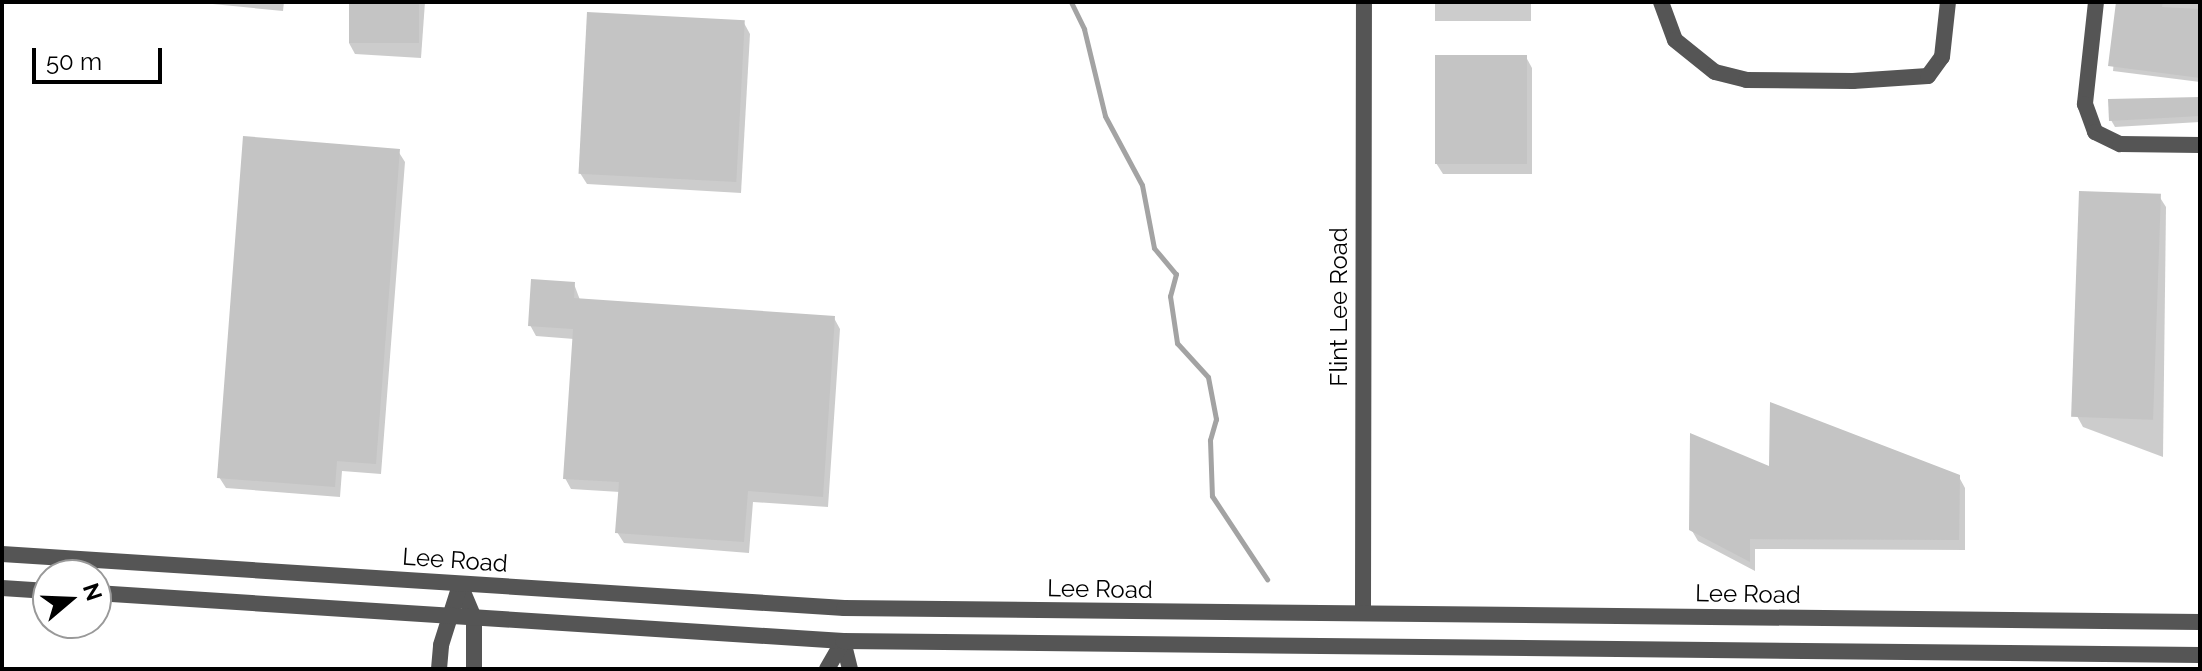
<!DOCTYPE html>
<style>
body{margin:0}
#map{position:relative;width:2202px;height:671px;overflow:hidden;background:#fff;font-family:Raleway,sans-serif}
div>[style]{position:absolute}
.shadow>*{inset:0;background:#0003;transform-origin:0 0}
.stream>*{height:5px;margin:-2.5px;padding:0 2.5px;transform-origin:2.5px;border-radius:2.5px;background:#a3a3a3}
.building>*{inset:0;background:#c4c4c4;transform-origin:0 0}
.minor>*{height:16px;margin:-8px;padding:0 8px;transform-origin:8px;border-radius:8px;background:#555}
.tertiary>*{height:16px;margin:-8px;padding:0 8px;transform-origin:8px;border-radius:8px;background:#555}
span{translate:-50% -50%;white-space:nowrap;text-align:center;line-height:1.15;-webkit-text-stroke:6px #fff;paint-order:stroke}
.street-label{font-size:24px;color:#000}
.frame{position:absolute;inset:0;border:4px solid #000;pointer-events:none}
.north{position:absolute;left:32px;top:559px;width:80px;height:80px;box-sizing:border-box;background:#fff;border:2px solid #999;border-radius:50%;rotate:71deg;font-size:22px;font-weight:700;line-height:32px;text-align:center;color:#000}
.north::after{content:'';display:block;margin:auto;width:28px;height:36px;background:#000;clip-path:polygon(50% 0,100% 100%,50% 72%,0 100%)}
.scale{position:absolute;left:32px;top:48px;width:130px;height:36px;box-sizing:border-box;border:4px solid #000;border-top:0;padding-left:10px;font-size:24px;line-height:28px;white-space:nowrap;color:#000;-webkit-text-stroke:6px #fff;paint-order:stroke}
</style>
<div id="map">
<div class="shadow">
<i style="clip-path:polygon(192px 2px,284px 2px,283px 11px)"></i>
<i style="clip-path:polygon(351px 2px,425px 2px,421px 58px,355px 54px,349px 43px)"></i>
<i style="left:1435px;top:2px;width:96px;height:19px"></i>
<i style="clip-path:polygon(2119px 2px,2200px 2px,2200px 82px,2113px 71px)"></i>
<i style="clip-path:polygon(744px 23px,750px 34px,741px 193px,587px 184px,580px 173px)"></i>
<i style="clip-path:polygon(1526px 57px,1532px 68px,1532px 174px,1443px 174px,1436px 163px)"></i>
<i style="clip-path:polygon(2200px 99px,2200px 122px,2115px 127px,2111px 120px)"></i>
<i style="clip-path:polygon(398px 151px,405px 162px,381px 474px,342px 471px,340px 497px,226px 488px,219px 477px)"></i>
<i style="clip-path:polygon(2159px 196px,2166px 207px,2163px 457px,2083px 427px,2077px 416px)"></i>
<i style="clip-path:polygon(574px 284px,580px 300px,834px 318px,840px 329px,828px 507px,753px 502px,749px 553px,624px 543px,617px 532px,620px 492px,571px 489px,565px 478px,574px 339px,536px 336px,530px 325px)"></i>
<i style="clip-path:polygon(1959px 477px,1965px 488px,1965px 550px,1755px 549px,1755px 571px,1698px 541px,1691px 529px)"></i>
</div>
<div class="stream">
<i style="left:1071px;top:2px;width:30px;rotate:64deg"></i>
<i style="left:1084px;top:29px;width:89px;rotate:76.4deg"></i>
<i style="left:1105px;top:116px;width:78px;rotate:61.8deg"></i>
<i style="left:1142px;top:185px;width:64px;rotate:79.2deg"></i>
<i style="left:1154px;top:248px;width:34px;rotate:50deg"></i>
<i style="left:1176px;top:274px;width:23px;rotate:105deg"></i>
<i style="left:1170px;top:296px;width:48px;rotate:81.5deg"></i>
<i style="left:1177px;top:343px;width:46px;rotate:47.6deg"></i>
<i style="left:1208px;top:377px;width:43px;rotate:79.2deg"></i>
<i style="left:1216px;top:419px;width:22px;rotate:106deg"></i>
<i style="left:1210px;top:440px;width:56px;rotate:88deg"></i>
<i style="left:1212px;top:496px;width:100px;rotate:56.5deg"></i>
</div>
<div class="building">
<i style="left:349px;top:2px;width:70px;height:41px"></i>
<i style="clip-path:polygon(2116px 2px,2163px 2px,2162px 7px,2200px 9px,2200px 78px,2108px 66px)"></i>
<i style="left:587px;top:12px;width:158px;height:162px;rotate:3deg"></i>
<i style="left:1435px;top:55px;width:92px;height:109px"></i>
<i style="clip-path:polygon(2200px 97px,2200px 116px,2109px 121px,2108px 99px)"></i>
<i style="clip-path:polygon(243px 136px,400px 149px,376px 464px,337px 461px,335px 487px,217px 478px)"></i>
<i style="left:2079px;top:191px;width:82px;height:226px;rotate:2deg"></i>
<i style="clip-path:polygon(531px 279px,575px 282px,574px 298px,835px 316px,823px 497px,748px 491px,744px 542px,615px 533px,619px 482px,563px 479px,573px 329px,528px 326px)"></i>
<i style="clip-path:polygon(1770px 402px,1960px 475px,1959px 540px,1750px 539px,1750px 562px,1689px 530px,1690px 433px,1769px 466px)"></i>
</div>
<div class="minor">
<i style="left:1661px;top:2px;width:40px;rotate:69.8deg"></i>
<i style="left:1675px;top:40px;width:51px;rotate:38.7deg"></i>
<i style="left:1715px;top:72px;width:32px;rotate:14deg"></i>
<i style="left:1746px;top:80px;width:107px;rotate:0.5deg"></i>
<i style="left:1853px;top:81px;width:75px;rotate:-3.8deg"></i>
<i style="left:1928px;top:76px;width:24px;rotate:-54deg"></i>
<i style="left:1942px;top:57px;width:55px;rotate:-83.8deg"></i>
<i style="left:2096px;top:2px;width:103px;rotate:96.2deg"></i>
<i style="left:2085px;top:104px;width:30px;rotate:70deg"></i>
<i style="left:2095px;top:132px;width:28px;rotate:26deg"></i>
<i style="left:2120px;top:144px;width:80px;rotate:0.7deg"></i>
<i style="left:460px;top:585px;width:36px;rotate:67deg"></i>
<i style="left:474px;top:618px;width:51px;rotate:90deg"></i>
<i style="left:1363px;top:612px;width:610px;rotate:-89.91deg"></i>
<i style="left:843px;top:641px;width:29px;rotate:76deg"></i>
<i style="left:439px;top:669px;width:24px;rotate:-85deg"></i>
<i style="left:441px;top:645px;width:63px;rotate:-72.4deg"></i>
<i style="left:827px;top:669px;width:32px;rotate:-60deg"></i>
</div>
<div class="tertiary">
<i style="left:2px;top:554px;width:844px;rotate:3.67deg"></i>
<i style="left:844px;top:608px;width:1356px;rotate:0.59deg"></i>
<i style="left:2px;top:588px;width:46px;rotate:3.7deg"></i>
<i style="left:96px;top:593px;width:749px;rotate:3.68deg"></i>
<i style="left:843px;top:641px;width:1357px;rotate:0.59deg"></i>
</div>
<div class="street-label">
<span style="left:1339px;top:307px;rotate:-90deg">Flint Lee Road</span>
<span style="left:455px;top:560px;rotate:4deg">Lee Road</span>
<span style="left:1100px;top:589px;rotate:1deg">Lee Road</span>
<span style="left:1748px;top:594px;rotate:1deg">Lee Road</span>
</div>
<div class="frame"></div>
<div class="north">N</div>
<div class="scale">50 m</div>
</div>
